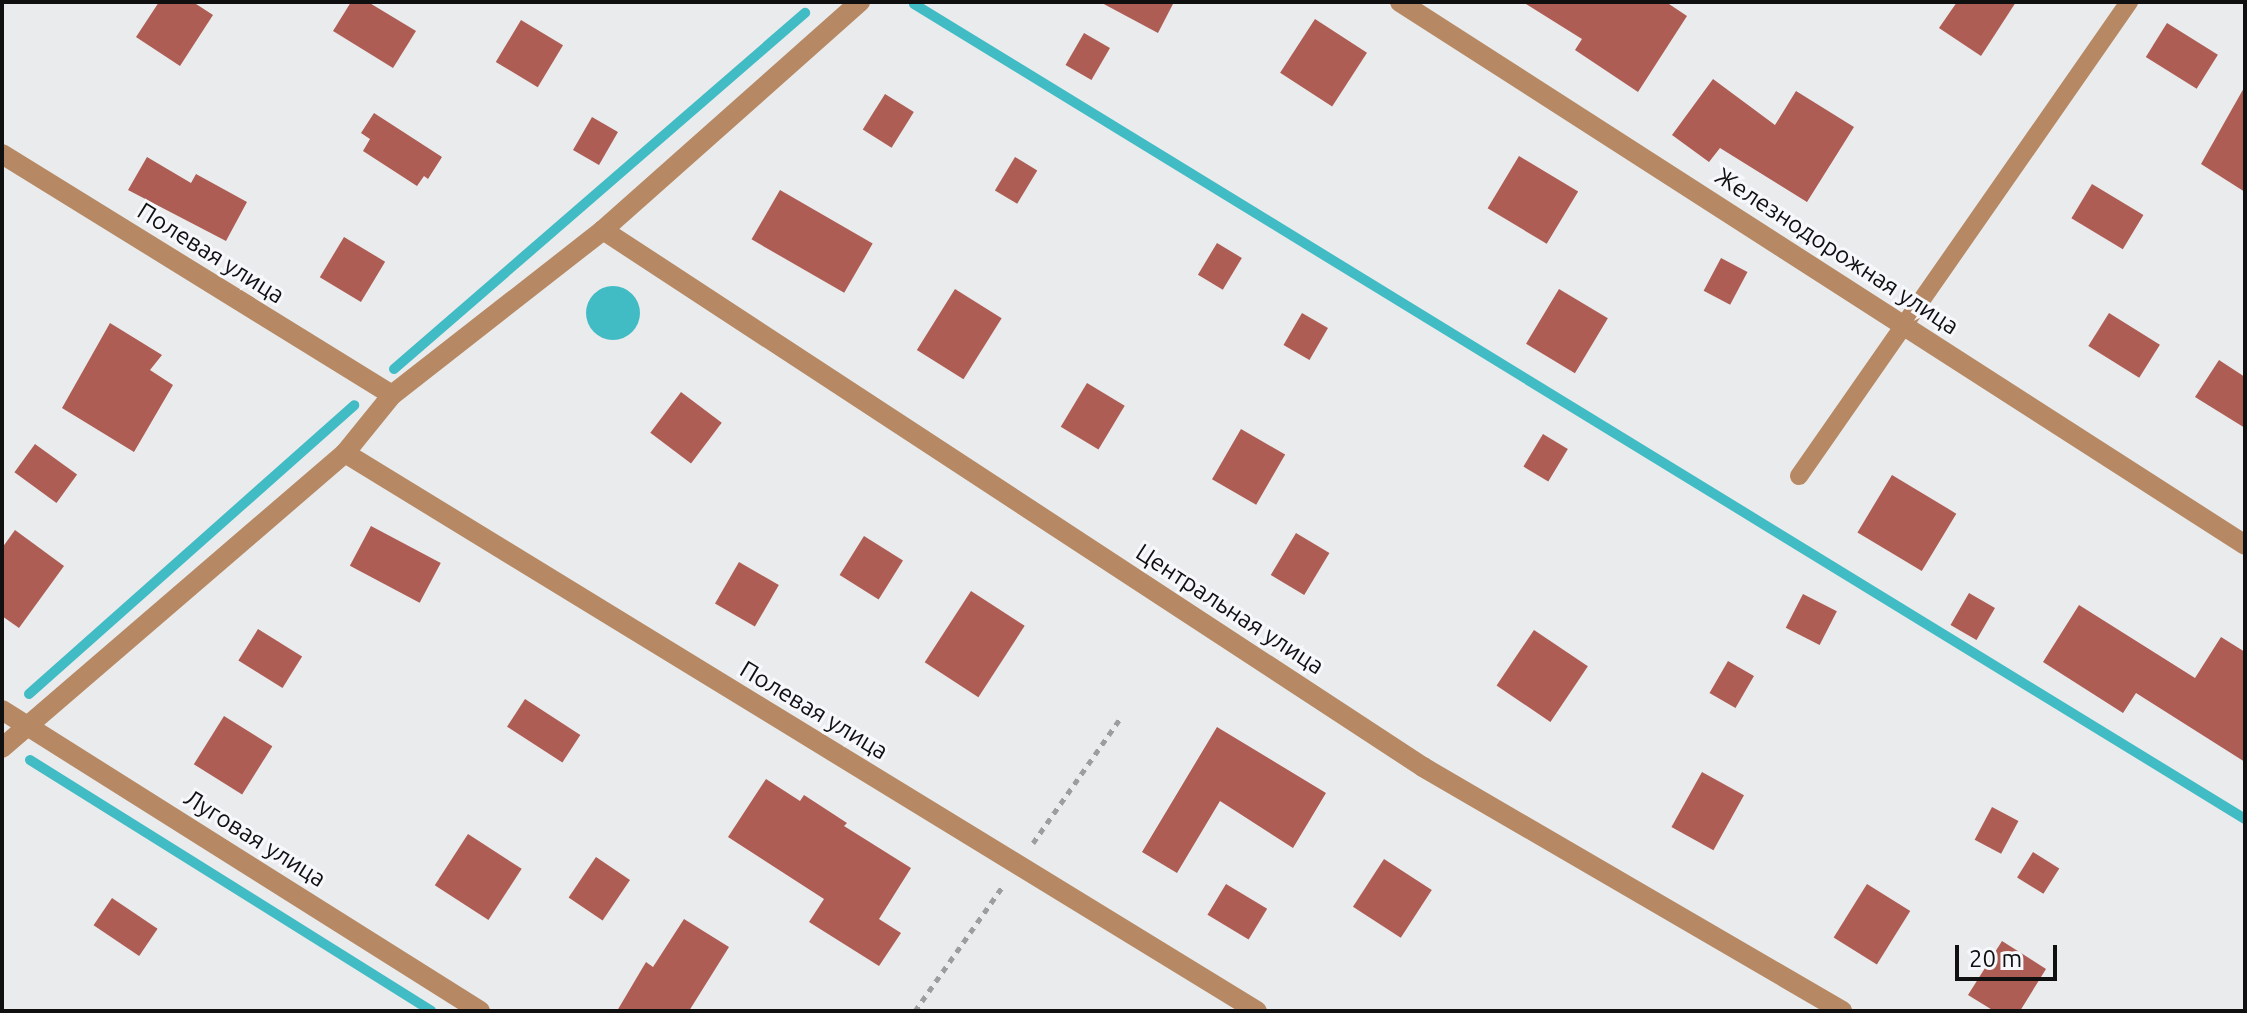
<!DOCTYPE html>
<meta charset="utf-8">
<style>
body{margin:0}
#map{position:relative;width:2247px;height:1013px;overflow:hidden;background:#eaebed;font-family:Ubuntu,sans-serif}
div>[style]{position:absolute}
.water>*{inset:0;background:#41bcc4}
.round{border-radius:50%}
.stream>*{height:10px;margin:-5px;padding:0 5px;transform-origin:5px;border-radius:5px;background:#41bcc4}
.building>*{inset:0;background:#ae5d54;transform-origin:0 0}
.path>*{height:5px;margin-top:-2.5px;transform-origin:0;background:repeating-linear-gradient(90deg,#9c9d9e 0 6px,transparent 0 12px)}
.service>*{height:18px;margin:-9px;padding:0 9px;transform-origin:9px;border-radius:9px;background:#b68964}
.minor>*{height:20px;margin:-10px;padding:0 10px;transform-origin:10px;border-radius:10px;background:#b68964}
span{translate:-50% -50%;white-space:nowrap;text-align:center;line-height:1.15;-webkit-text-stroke:6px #f7f8fb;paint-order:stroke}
.street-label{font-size:24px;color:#101011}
.frame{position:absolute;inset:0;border:4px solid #101011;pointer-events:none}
.scale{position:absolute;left:1955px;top:945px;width:102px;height:36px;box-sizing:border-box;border:4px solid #101011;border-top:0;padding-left:10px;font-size:24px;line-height:28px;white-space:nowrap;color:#101011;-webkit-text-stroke:6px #f7f8fb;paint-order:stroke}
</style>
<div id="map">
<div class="water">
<i class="round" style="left:586px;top:286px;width:54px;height:54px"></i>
</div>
<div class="stream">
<i style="left:914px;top:4px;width:1561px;rotate:31.48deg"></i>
<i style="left:394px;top:369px;width:544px;rotate:-40.9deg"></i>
<i style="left:29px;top:694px;width:435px;rotate:-41.6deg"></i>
<i style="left:30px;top:760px;width:473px;rotate:32deg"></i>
</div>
<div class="building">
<i style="clip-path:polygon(159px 2px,193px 2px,213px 15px,180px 66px,136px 37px)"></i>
<i style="clip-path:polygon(351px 2px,368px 2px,416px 31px,393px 68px,333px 31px)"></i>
<i style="clip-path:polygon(1100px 2px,1174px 2px,1158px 33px)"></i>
<i style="clip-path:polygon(1523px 2px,1666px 2px,1687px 16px,1638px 92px,1575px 50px,1582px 39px)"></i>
<i style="clip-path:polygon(1957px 2px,2016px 2px,1981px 56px,1939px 28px)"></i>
<i style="left:1315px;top:19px;width:62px;height:64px;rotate:33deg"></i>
<i style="left:521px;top:20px;width:49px;height:49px;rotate:31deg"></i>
<i style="left:2167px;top:23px;width:60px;height:40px;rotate:32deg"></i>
<i style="left:1084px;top:33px;width:30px;height:37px;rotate:30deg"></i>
<i style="clip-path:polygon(1713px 79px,1775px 125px,1796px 91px,1854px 127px,1807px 202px,1720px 148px,1709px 162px,1672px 135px)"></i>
<i style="clip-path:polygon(2245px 86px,2245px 192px,2201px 164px)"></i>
<i style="left:885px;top:94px;width:34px;height:42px;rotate:32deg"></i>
<i style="clip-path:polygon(374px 113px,442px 157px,428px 179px,424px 176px,417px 186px,363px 151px,370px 139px,361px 133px)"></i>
<i style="left:592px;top:117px;width:30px;height:38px;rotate:30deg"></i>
<i style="left:1519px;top:156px;width:69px;height:61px;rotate:31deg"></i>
<i style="clip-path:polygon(147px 157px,191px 183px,196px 174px,247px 202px,226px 241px,128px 190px)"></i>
<i style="left:1015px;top:157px;width:26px;height:39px;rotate:31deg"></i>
<i style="left:2092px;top:184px;width:60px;height:40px;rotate:31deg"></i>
<i style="left:780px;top:190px;width:107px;height:57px;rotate:30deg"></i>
<i style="left:344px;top:237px;width:48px;height:47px;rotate:31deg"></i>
<i style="left:1217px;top:243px;width:29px;height:37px;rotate:31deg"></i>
<i style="left:1721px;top:258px;width:30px;height:37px;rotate:28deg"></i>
<i style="left:955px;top:289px;width:55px;height:72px;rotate:32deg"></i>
<i style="left:1559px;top:289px;width:57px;height:64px;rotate:31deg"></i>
<i style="left:1302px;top:313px;width:30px;height:37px;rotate:30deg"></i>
<i style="left:2109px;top:313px;width:60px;height:39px;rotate:32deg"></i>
<i style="clip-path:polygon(110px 323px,162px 355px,150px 370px,173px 385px,134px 452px,62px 408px)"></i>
<i style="clip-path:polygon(2219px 360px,2245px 377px,2245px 428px,2195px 397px)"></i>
<i style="left:1087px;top:383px;width:44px;height:51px;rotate:31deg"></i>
<i style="left:681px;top:392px;width:51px;height:51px;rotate:37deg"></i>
<i style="left:1241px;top:429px;width:51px;height:58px;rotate:30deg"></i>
<i style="left:1543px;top:434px;width:29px;height:38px;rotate:31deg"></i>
<i style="left:35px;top:444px;width:52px;height:35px;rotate:36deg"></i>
<i style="left:1892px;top:475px;width:75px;height:67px;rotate:31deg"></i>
<i style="left:371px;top:526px;width:79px;height:45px;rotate:28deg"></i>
<i style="clip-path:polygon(15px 530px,64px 566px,19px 628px,2px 616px,2px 548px)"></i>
<i style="left:1296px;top:533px;width:39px;height:49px;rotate:31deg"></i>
<i style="left:864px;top:536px;width:46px;height:46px;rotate:32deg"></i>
<i style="left:739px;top:562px;width:46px;height:48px;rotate:30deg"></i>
<i style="left:971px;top:591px;width:64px;height:85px;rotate:33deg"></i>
<i style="left:1969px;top:593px;width:30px;height:37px;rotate:30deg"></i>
<i style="left:1803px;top:594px;width:38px;height:38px;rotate:27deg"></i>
<i style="clip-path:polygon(2079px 605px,2195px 678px,2221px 637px,2245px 652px,2245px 762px,2136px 693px,2123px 713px,2043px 662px)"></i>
<i style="left:258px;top:629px;width:52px;height:37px;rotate:32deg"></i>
<i style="left:1534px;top:630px;width:65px;height:67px;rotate:34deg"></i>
<i style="left:1728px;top:661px;width:30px;height:37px;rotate:30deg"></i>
<i style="left:525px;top:699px;width:66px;height:33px;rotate:33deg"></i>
<i style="left:224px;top:716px;width:57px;height:57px;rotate:32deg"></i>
<i style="clip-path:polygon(1217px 727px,1326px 793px,1293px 848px,1220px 801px,1177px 873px,1142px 852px)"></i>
<i style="left:1702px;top:772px;width:48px;height:63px;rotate:29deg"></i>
<i style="clip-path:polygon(766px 779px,800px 801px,804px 795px,847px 823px,844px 826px,911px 868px,879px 919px,901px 933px,879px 966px,809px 922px,824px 899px,728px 837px)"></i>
<i style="left:1992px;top:807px;width:30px;height:37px;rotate:28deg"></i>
<i style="left:468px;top:834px;width:64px;height:61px;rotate:33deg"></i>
<i style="left:2033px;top:852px;width:31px;height:30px;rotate:32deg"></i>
<i style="left:596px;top:857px;width:41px;height:49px;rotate:34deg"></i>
<i style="left:1384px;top:859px;width:57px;height:57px;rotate:33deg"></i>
<i style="left:1226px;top:884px;width:48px;height:36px;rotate:31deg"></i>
<i style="left:1867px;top:884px;width:51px;height:63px;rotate:32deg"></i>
<i style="left:112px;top:898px;width:55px;height:33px;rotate:34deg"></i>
<i style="clip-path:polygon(684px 919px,729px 947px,689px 1011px,617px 1011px,646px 962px,653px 967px)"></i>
<i style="clip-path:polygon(2002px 941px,2046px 969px,2020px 1011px,1994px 1011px,1968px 995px)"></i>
</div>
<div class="path">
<i style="left:1033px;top:843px;width:155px;rotate:-55deg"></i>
<i style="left:915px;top:1011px;width:151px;rotate:-54.9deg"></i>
</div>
<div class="service">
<i style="left:1799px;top:476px;width:578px;rotate:-55.15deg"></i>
</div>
<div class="minor">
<i style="left:1400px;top:2px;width:1004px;rotate:32.72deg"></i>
<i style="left:2px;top:154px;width:458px;rotate:31.7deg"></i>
<i style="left:603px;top:230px;width:980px;rotate:33.22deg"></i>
<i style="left:1423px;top:767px;width:485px;rotate:30.2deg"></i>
<i style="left:345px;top:453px;width:1069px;rotate:31.46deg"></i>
<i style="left:2px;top:710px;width:565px;rotate:32.2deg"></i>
<i style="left:2px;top:748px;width:452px;rotate:-40.7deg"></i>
<i style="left:345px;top:453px;width:75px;rotate:-51deg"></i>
<i style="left:392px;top:395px;width:268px;rotate:-38deg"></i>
<i style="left:603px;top:230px;width:344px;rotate:-41.6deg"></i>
</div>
<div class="street-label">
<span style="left:1837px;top:251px;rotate:33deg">Железнодорожная улица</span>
<span style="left:211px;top:253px;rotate:32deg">Полевая улица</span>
<span style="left:1230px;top:609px;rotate:33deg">Центральная улица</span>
<span style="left:814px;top:710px;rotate:31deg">Полевая улица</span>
<span style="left:255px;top:838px;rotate:32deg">Луговая улица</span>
</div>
<div class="frame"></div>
<div class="scale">20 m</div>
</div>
